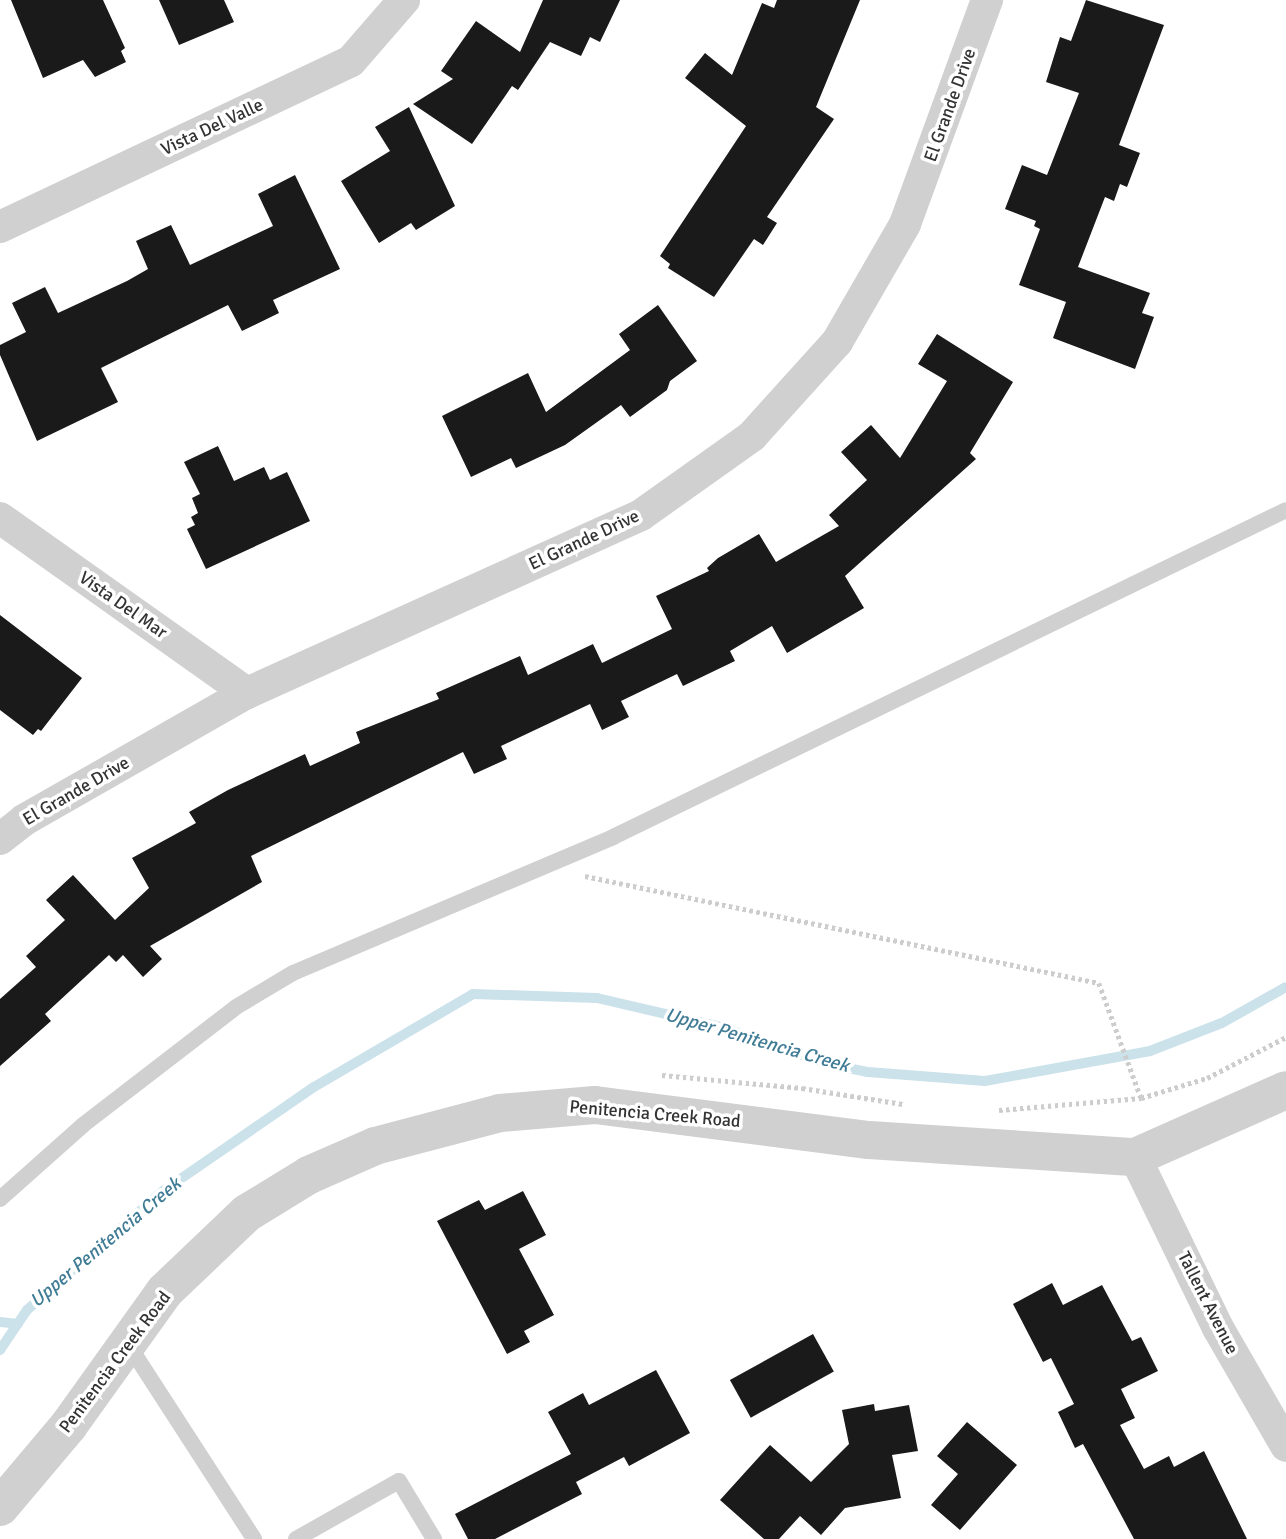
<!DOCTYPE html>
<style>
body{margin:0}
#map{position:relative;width:1286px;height:1539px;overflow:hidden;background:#fff;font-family:Signika,sans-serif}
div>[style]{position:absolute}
.stream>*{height:10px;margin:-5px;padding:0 5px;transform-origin:5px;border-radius:5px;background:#cce2eb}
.building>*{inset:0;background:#1a1a1a;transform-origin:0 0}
.path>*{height:4.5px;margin-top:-2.25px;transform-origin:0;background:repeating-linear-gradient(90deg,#cdcdcd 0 3.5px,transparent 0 7px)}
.service>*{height:16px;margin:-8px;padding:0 8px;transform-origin:8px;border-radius:8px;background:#d0d0d0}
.minor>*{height:32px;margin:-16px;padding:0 16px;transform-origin:16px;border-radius:16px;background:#d0d0d0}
.tertiary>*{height:38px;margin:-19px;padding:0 19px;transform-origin:19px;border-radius:19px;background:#d0d0d0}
span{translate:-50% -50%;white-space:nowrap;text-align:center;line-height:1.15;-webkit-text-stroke:7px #fff;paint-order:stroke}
.street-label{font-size:18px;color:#333}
.water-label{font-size:19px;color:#407c95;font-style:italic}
</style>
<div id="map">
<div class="stream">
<i style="left:0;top:1322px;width:18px;rotate:6deg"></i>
<i style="left:0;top:1350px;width:48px;rotate:-56deg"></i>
<i style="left:27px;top:1310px;width:181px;rotate:-41.2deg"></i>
<i style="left:163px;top:1191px;width:183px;rotate:-34.6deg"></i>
<i style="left:314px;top:1087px;width:184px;rotate:-30.3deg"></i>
<i style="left:473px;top:994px;width:124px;rotate:1.8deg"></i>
<i style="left:597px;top:998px;width:128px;rotate:13.1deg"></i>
<i style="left:722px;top:1027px;width:108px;rotate:19.4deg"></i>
<i style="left:824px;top:1063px;width:45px;rotate:11.6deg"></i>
<i style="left:868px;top:1072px;width:117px;rotate:4.4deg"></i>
<i style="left:985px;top:1081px;width:168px;rotate:-10.3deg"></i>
<i style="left:1150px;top:1051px;width:77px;rotate:-21.3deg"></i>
<i style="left:1222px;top:1023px;width:73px;rotate:-29.4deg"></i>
</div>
<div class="building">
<i style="clip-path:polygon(11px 0,103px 0,125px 48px,121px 51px,126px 62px,95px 77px,83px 60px,43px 78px)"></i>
<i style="clip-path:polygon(159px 0,224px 0,234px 22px,179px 45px)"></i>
<i style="clip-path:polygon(543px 0,620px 0,600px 42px,590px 37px,581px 56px,550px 42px,518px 90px,512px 86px,472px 144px,413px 104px,453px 79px,441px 71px,476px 21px,520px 52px)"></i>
<i style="clip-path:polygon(777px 0,860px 0,816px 107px,834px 119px,767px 217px,777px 223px,763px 245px,754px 239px,714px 297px,668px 268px,670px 264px,660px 256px,746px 126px,685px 78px,705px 53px,732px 75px,762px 3px,774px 8px)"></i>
<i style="clip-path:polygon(1086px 0,1164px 25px,1119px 145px,1140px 153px,1127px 187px,1120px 184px,1114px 201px,1105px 197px,1078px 267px,1150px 293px,1142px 313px,1154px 317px,1135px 369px,1053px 338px,1066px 302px,1019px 285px,1040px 229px,1034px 226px,1036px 221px,1005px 209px,1022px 165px,1047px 175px,1079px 93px,1046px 82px,1060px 37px,1071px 41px)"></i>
<i style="clip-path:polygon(409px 107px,455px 206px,416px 230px,411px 223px,379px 243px,341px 181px,390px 151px,375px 127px)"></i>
<i style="clip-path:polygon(295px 175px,340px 269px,273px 300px,279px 313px,242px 331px,228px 305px,101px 368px,118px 402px,37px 441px,0 355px,0 345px,26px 332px,12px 303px,45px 287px,58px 313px,127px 281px,148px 269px,136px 241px,171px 225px,190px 265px,273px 226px,258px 194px)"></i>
<i style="clip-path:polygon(658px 305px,697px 361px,670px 381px,667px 390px,630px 417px,621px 405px,565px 445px,516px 468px,511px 458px,471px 477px,442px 416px,528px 373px,546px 412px,630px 350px,619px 334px)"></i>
<i style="clip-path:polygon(937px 334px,1013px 382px,970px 453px,976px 459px,845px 576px,864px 608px,787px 653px,772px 626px,730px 651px,735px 661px,683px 686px,677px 674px,621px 701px,629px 717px,602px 730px,590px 704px,501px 746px,507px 759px,474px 774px,463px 752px,251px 856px,262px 882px,150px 946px,162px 959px,143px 977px,123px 955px,116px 962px,109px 955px,45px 1014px,51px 1021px,0 1066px,0 999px,36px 967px,26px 956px,65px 920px,46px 900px,73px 875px,115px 920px,149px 888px,132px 858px,196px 823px,189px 812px,228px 790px,305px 754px,310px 766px,360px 743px,356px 732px,439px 699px,436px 693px,520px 656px,528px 675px,593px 644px,602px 663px,672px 629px,656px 596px,709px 571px,707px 568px,718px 558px,759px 534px,776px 562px,839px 526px,829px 515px,867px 480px,841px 452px,871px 425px,900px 458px,947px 381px,918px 364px)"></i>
<i style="clip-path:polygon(218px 446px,234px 481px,264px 467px,270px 480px,287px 472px,310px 521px,206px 569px,187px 529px,195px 525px,191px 517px,198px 513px,192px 498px,200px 494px,184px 462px)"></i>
<i style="clip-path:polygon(0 615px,82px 678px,41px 731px,38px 729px,33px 735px,0 710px)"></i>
<i style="clip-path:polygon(523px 1191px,546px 1235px,519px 1249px,554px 1315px,524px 1331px,530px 1342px,507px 1354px,437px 1221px,479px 1200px,485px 1210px)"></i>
<i style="clip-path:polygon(1052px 1283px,1063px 1305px,1102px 1285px,1132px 1341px,1141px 1337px,1158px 1371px,1121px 1389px,1135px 1418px,1120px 1425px,1144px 1469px,1169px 1456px,1174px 1467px,1204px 1451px,1247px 1539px,1134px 1539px,1083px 1444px,1075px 1448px,1058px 1412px,1074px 1404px,1051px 1358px,1043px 1362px,1013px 1304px)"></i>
<i style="left:813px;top:1334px;width:43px;height:95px;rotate:61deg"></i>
<i style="clip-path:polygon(656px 1370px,690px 1433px,629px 1466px,624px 1457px,576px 1482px,582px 1494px,495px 1539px,468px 1539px,455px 1514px,571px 1454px,548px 1412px,583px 1393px,589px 1405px)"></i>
<i style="clip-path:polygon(874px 1404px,875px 1411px,909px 1405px,918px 1451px,892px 1455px,901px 1498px,845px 1508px,821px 1535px,800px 1516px,779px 1539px,764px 1539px,720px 1500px,770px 1445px,811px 1482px,849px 1444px,842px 1410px)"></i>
<i style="clip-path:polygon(967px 1422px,1017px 1465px,960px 1530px,931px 1505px,958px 1474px,937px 1456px)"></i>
</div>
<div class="path">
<i style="left:585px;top:876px;width:525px;rotate:11.76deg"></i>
<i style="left:1099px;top:983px;width:122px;rotate:69.9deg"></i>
<i style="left:662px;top:1075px;width:141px;rotate:5.3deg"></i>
<i style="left:802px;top:1088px;width:102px;rotate:9deg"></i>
<i style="left:999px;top:1110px;width:143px;rotate:-4.8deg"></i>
<i style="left:1141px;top:1098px;width:69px;rotate:-16.9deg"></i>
<i style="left:1207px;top:1078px;width:89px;rotate:-27.4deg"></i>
</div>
<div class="service">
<i style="left:0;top:1199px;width:111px;rotate:-41.7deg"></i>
<i style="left:83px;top:1125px;width:193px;rotate:-37.6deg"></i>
<i style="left:236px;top:1007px;width:66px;rotate:-30.8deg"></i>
<i style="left:293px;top:973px;width:348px;rotate:-23deg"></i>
<i style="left:613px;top:837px;width:748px;rotate:-25.91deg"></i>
<i style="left:128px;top:1344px;width:232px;rotate:57.1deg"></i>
<i style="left:296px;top:1539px;width:118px;rotate:-29.4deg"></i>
<i style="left:399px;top:1481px;width:68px;rotate:58.9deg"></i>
</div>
<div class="minor">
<i style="left:0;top:227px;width:388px;rotate:-25.3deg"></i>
<i style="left:351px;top:61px;width:81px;rotate:-49deg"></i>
<i style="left:0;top:518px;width:303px;rotate:35.3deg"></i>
<i style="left:0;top:839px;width:31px;rotate:-38deg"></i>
<i style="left:24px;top:820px;width:257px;rotate:-29.7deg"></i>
<i style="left:247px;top:693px;width:432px;rotate:-24.3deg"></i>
<i style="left:641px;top:515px;width:136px;rotate:-35.4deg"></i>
<i style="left:752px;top:436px;width:127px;rotate:-47.9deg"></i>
<i style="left:837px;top:342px;width:136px;rotate:-60deg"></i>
<i style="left:905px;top:224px;width:239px;rotate:-69.9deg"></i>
<i style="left:1135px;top:1157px;width:190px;rotate:64.1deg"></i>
<i style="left:1218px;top:1328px;width:136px;rotate:60deg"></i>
</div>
<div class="tertiary">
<i style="left:0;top:1507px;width:107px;rotate:-49.9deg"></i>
<i style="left:69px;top:1425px;width:165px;rotate:-54.4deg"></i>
<i style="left:165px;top:1291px;width:113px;rotate:-43.6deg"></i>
<i style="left:247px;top:1213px;width:73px;rotate:-31.5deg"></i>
<i style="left:309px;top:1175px;width:72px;rotate:-23.7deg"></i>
<i style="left:375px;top:1146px;width:129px;rotate:-14.8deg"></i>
<i style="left:500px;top:1113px;width:95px;rotate:-4.8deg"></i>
<i style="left:595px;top:1105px;width:276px;rotate:7.3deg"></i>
<i style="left:869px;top:1140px;width:267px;rotate:3.7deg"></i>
<i style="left:1135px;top:1157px;width:165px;rotate:-23.9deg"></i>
</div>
<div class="street-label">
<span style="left:950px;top:105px;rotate:-70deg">El Grande Drive</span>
<span style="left:212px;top:127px;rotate:-25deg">Vista Del Valle</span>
<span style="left:584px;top:540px;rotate:-25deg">El Grande Drive</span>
<span style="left:123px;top:605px;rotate:35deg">Vista Del Mar</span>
<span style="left:76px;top:791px;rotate:-30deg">El Grande Drive</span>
<span style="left:655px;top:1114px;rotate:5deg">Penitencia Creek Road</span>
<span style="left:1208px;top:1303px;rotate:63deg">Tallent Avenue</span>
<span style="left:115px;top:1362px;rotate:-53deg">Penitencia Creek Road</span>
</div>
<div class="water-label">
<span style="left:757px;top:1041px;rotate:16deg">Upper Penitencia Creek</span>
<span style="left:106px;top:1243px;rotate:-40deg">Upper Penitencia Creek</span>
</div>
</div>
